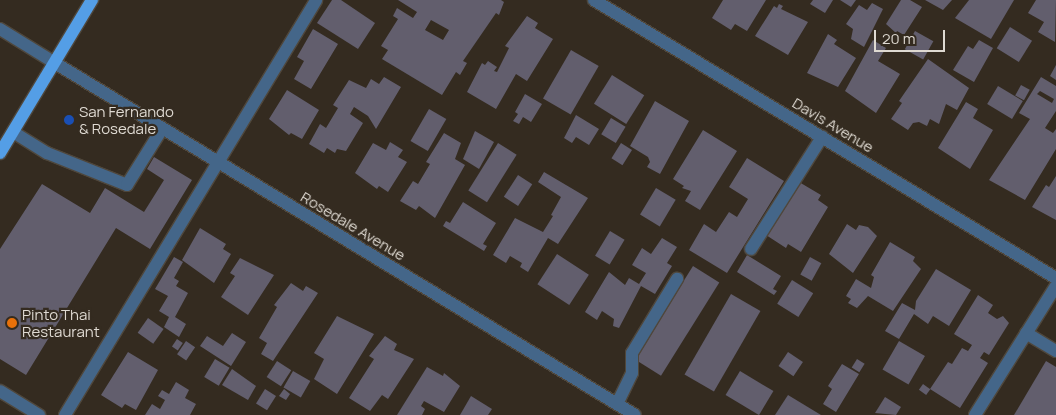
<!DOCTYPE html>
<style>
body{margin:0}
#map{position:relative;width:1056px;height:415px;overflow:hidden;background:#342b20;font-family:Manrope,sans-serif}
div>[style]{position:absolute}
.building>*{inset:0;background:#625e6d;transform-origin:0 0}
.roads{filter:drop-shadow(1px 0 #4f473c) drop-shadow(-1px 0 #4f473c) drop-shadow(0 1px #4f473c) drop-shadow(0 -1px #4f473c)}
.lane>*{height:12px;margin:-6px;padding:0 6px;transform-origin:6px;border-radius:6px;background:#446689}
.street>*{height:12px;margin:-6px;padding:0 6px;transform-origin:6px;border-radius:6px;background:#446689}
.primary>*{height:12px;margin:-6px;padding:0 6px;transform-origin:6px;border-radius:6px;background:#549ee6}
.dots>*{width:14px;height:14px;translate:-50% -50%;box-sizing:border-box;border:2px solid #342b20;border-radius:50%}
span{translate:-50% -50%;white-space:nowrap;text-align:center;line-height:1.15;-webkit-text-stroke:4.5px #342b20;paint-order:stroke}
.poi-label{font-size:15px;color:#dfdad2}
.left{translate:0 -50%;text-align:left}
.street-label{font-size:15px;color:#dfdad2}
.scale{position:absolute;left:874px;top:30px;width:71px;height:22px;box-sizing:border-box;border:2px solid #dfdad2;border-top:0;padding-left:6px;font-size:15px;line-height:18px;white-space:nowrap;color:#dfdad2;-webkit-text-stroke:4px #342b20;paint-order:stroke}
</style>
<div id="map">
<div class="building">
<i style="clip-path:polygon(332px 0,341px 0,375px 23px,358px 49px,317px 23px)"></i>
<i style="clip-path:polygon(evenodd,398px 0,501px 0,504px 2px,499px 15px,496px 13px,463px 61px,467px 63px,460px 75px,456px 72px,442px 95px,382px 59px,388px 50px,381px 46px,398px 19px,393px 16px,397px 8px,413px 18px,417px 12px,398px 0,431px 20px,449px 30px,443px 40px,425px 30px,431px 20px)"></i>
<i style="clip-path:polygon(723px 0,766px 0,747px 31px,735px 24px,731px 30px,712px 18px)"></i>
<i style="clip-path:polygon(813px 0,833px 0,825px 13px,810px 4px)"></i>
<i style="clip-path:polygon(840px 0,856px 0,851px 7px)"></i>
<i style="clip-path:polygon(901px 0,910px 0,922px 7px,904px 35px,897px 31px,896px 33px,886px 24px)"></i>
<i style="clip-path:polygon(925px 0,952px 0,943px 10px)"></i>
<i style="clip-path:polygon(969px 0,1014px 0,991px 39px,955px 18px)"></i>
<i style="clip-path:polygon(1036px 0,1056px 0,1055px 42px,1038px 32px,1044px 22px,1028px 13px)"></i>
<i style="clip-path:polygon(872px 3px,883px 9px,864px 47px,851px 39px,853px 29px,846px 24px,859px 5px,867px 10px)"></i>
<i style="clip-path:polygon(779px 4px,783px 6px,781px 9px,808px 22px,788px 55px,755px 36px,774px 6px,777px 8px)"></i>
<i style="clip-path:polygon(527px 16px,538px 23px,535px 28px,553px 39px,527px 81px,516px 74px,496px 109px,467px 92px,482px 63px,485px 65px,488px 61px,497px 67px,494px 71px,497px 72px,509px 48px,505px 46px)"></i>
<i style="left:1010px;top:27px;width:26px;height:25px;rotate:32deg"></i>
<i style="clip-path:polygon(313px 29px,338px 44px,311px 89px,294px 79px,304px 61px,297px 57px)"></i>
<i style="left:915px;top:31px;width:21px;height:21px;rotate:29deg"></i>
<i style="clip-path:polygon(828px 34px,837px 40px,834px 44px,856px 58px,838px 87px,807px 73px)"></i>
<i style="clip-path:polygon(873px 40px,886px 48px,878px 61px,900px 74px,876px 113px,845px 91px)"></i>
<i style="clip-path:polygon(979px 40px,993px 48px,974px 82px,953px 70px,968px 46px,973px 49px)"></i>
<i style="left:571px;top:50px;width:32px;height:56px;rotate:30deg"></i>
<i style="clip-path:polygon(928px 59px,969px 88px,957px 110px,946px 104px,939px 124px,930px 119px,927px 126px,919px 122px,913px 123px,908px 130px,891px 119px,902px 103px,899px 101px)"></i>
<i style="clip-path:polygon(1056px 65px,1056px 80px,1050px 76px)"></i>
<i style="left:612px;top:75px;width:38px;height:34px;rotate:32deg"></i>
<i style="clip-path:polygon(384px 77px,401px 87px,376px 129px,368px 116px,354px 107px,350px 114px,363px 123px,346px 151px,337px 149px,335px 153px,327px 148px,324px 153px,309px 144px,320px 124px,326px 128px,338px 108px,333px 105px,349px 80px,366px 88px,371px 79px,379px 84px)"></i>
<i style="clip-path:polygon(evenodd,1041px 77px,1056px 86px,1056px 111px,1045px 128px,1053px 133px,1056px 129px,1056px 149px,1025px 200px,989px 180px,1030px 119px,1019px 113px,1041px 77px,1040px 91px,1054px 99px,1052px 103px,1037px 94px,1040px 91px)"></i>
<i style="left:1021px;top:85px;width:10px;height:12px;rotate:29deg"></i>
<i style="left:998px;top:86px;width:29px;height:21px;rotate:31deg"></i>
<i style="clip-path:polygon(287px 90px,319px 110px,302px 139px,291px 133px,289px 135px,269px 119px)"></i>
<i style="clip-path:polygon(525px 94px,542px 104px,531px 122px,523px 117px,519px 124px,513px 121px,518px 114px,515px 112px)"></i>
<i style="clip-path:polygon(655px 101px,689px 121px,660px 174px,647px 167px,650px 162px,648px 157px,630px 146px)"></i>
<i style="clip-path:polygon(966px 102px,978px 109px,973px 118px,993px 130px,970px 169px,938px 148px)"></i>
<i style="left:429px;top:109px;width:20px;height:37px;rotate:30deg"></i>
<i style="clip-path:polygon(576px 115px,599px 129px,589px 145px,576px 137px,572px 143px,564px 138px)"></i>
<i style="left:611px;top:118px;width:17px;height:19px;rotate:31deg"></i>
<i style="clip-path:polygon(703px 130px,737px 151px,700px 210px,685px 201px,691px 191px,682px 188px,684px 186px,673px 179px)"></i>
<i style="clip-path:polygon(475px 131px,494px 142px,479px 169px,463px 159px)"></i>
<i style="clip-path:polygon(444px 133px,461px 143px,455px 159px,465px 165px,435px 218px,419px 206px,416px 210px,400px 201px,413px 181px,418px 184px,430px 164px,426px 162px)"></i>
<i style="clip-path:polygon(390px 142px,403px 150px,398px 157px,407px 162px,388px 192px,379px 186px,377px 189px,355px 173px,373px 143px,386px 150px)"></i>
<i style="left:498px;top:143px;width:22px;height:56px;rotate:32deg"></i>
<i style="left:621px;top:143px;width:13px;height:18px;rotate:32deg"></i>
<i style="clip-path:polygon(154px 157px,192px 180px,150px 249px,116px 228px,26px 375px,0 359px,0 249px,42px 184px,90px 213px,105px 188px,144px 212px,164px 180px,147px 169px)"></i>
<i style="clip-path:polygon(747px 158px,784px 181px,727px 273px,689px 250px,704px 224px,716px 232px,729px 212px,737px 217px,748px 199px,729px 187px)"></i>
<i style="clip-path:polygon(544px 172px,588px 198px,558px 244px,548px 238px,528px 272px,520px 267px,522px 263px,510px 256px,506px 263px,493px 255px,515px 218px,543px 232px,553px 216px,551px 215px,561px 197px,538px 182px)"></i>
<i style="left:518px;top:175px;width:17px;height:26px;rotate:33deg"></i>
<i style="clip-path:polygon(1056px 176px,1056px 220px,1032px 207px,1046px 185px,1049px 187px)"></i>
<i style="clip-path:polygon(799px 182px,821px 195px,818px 200px,828px 207px,801px 252px,788px 244px,786px 248px,766px 235px)"></i>
<i style="left:656px;top:188px;width:23px;height:31px;rotate:31deg"></i>
<i style="clip-path:polygon(463px 202px,496px 223px,483px 244px,487px 246px,484px 251px,443px 226px,446px 221px,450px 223px)"></i>
<i style="clip-path:polygon(847px 224px,856px 230px,859px 225px,868px 227px,877px 236px,853px 273px,829px 254px)"></i>
<i style="clip-path:polygon(200px 228px,226px 244px,223px 249px,231px 254px,214px 283px,182px 260px)"></i>
<i style="left:610px;top:231px;width:17px;height:29px;rotate:31deg"></i>
<i style="clip-path:polygon(662px 238px,677px 247px,667px 263px,672px 266px,655px 294px,641px 286px,619px 328px,613px 326px,614px 319px,602px 311px,597px 320px,585px 312px,609px 272px,625px 285px,629px 278px,639px 284px,646px 273px,632px 265px,642px 248px,651px 254px)"></i>
<i style="clip-path:polygon(890px 242px,915px 257px,913px 261px,921px 269px,893px 311px,868px 296px,857px 308px,848px 303px,851px 299px,846px 296px,856px 279px,871px 288px,874px 277px,871px 275px)"></i>
<i style="left:557px;top:254px;width:38px;height:36px;rotate:33deg"></i>
<i style="clip-path:polygon(747px 255px,781px 276px,773px 289px,777px 291px,774px 295px,737px 272px)"></i>
<i style="clip-path:polygon(174px 257px,183px 262px,174px 278px,179px 281px,176px 286px,188px 293px,175px 317px,186px 324px,179px 337px,164px 327px,169px 317px,159px 311px,168px 296px,155px 289px)"></i>
<i style="left:810px;top:257px;width:13px;height:20px;rotate:29deg"></i>
<i style="clip-path:polygon(240px 258px,274px 275px,248px 315px,221px 297px,235px 276px,230px 273px)"></i>
<i style="left:693px;top:266px;width:31px;height:110px;rotate:32deg"></i>
<i style="clip-path:polygon(936px 269px,971px 290px,949px 326px,933px 316px,928px 324px,914px 314px,899px 339px,885px 331px,902px 303px,915px 310px,916px 301px)"></i>
<i style="left:792px;top:280px;width:25px;height:28px;rotate:32deg"></i>
<i style="clip-path:polygon(291px 283px,303px 291px,306px 286px,318px 293px,273px 361px,261px 354px,267px 343px,259px 338px,277px 307px,274px 305px)"></i>
<i style="left:731px;top:294px;width:34px;height:93px;rotate:30deg"></i>
<i style="clip-path:polygon(978px 295px,993px 305px,988px 313px,997px 319px,1003px 316px,1009px 323px,989px 355px,984px 352px,980px 358px,988px 363px,960px 408px,930px 389px,948px 362px,952px 364px,962px 348px,968px 351px,972px 345px,954px 334px)"></i>
<i style="clip-path:polygon(337px 316px,374px 334px,337px 394px,314px 379px,324px 359px,314px 353px)"></i>
<i style="left:148px;top:318px;width:19px;height:18px;rotate:35deg"></i>
<i style="clip-path:polygon(232px 333px,246px 342px,231px 366px,200px 346px,207px 336px,223px 346px)"></i>
<i style="clip-path:polygon(385px 336px,397px 344px,394px 350px,414px 359px,388px 399px,382px 395px,370px 411px,349px 398px,374px 359px,369px 356px)"></i>
<i style="left:177px;top:339px;width:7px;height:9px;rotate:34deg"></i>
<i style="left:186px;top:341px;width:11px;height:16px;rotate:34deg"></i>
<i style="left:899px;top:341px;width:30px;height:33px;rotate:30deg"></i>
<i style="clip-path:polygon(128px 352px,158px 370px,136px 410px,125px 404px,122px 408px,101px 395px)"></i>
<i style="left:788px;top:352px;width:18px;height:17px;rotate:34deg"></i>
<i style="left:215px;top:359px;width:17px;height:21px;rotate:31deg"></i>
<i style="left:857px;top:359px;width:9px;height:10px;rotate:32deg"></i>
<i style="left:277px;top:361px;width:17px;height:19px;rotate:33deg"></i>
<i style="clip-path:polygon(1046px 361px,1056px 367px,1056px 415px,1014px 415px)"></i>
<i style="clip-path:polygon(842px 364px,859px 374px,836px 412px,823px 404px,832px 389px,828px 386px)"></i>
<i style="clip-path:polygon(427px 367px,443px 376px,444px 373px,460px 386px,444px 412px,424px 401px,421px 406px,425px 409px,422px 415px,397px 415px)"></i>
<i style="clip-path:polygon(232px 369px,256px 386px,248px 400px,222px 385px)"></i>
<i style="left:293px;top:371px;width:20px;height:19px;rotate:30deg"></i>
<i style="left:740px;top:371px;width:39px;height:28px;rotate:31deg"></i>
<i style="clip-path:polygon(176px 382px,189px 390px,185px 398px,196px 404px,190px 415px,145px 415px,152px 404px,160px 409px,165px 400px,158px 396px,162px 390px,169px 394px)"></i>
<i style="left:923px;top:384px;width:9px;height:7px;rotate:36deg"></i>
<i style="left:265px;top:389px;width:13px;height:17px;rotate:32deg"></i>
<i style="clip-path:polygon(284px 389px,290px 394px,286px 400px,279px 396px)"></i>
<i style="clip-path:polygon(788px 395px,821px 415px,775px 415px)"></i>
<i style="clip-path:polygon(471px 396px,492px 409px,488px 415px,460px 415px)"></i>
<i style="clip-path:polygon(885px 397px,901px 407px,896px 415px,875px 413px)"></i>
</div>
<div class="roads">
<div class="lane">
<i style="left:0;top:29px;width:65px;rotate:31.7deg"></i>
<i style="left:13px;top:132px;width:40px;rotate:32deg"></i>
<i style="left:47px;top:153px;width:86px;rotate:21.8deg"></i>
<i style="left:127px;top:185px;width:66px;rotate:-58deg"></i>
<i style="left:751px;top:249px;width:133px;rotate:-57.6deg"></i>
<i style="left:1026px;top:333px;width:35px;rotate:31deg"></i>
<i style="left:617px;top:404px;width:34px;rotate:-64deg"></i>
<i style="left:632px;top:373px;width:20px;rotate:-90deg"></i>
<i style="left:632px;top:353px;width:87px;rotate:-58.7deg"></i>
<i style="left:65px;top:415px;width:485px;rotate:-58.8deg"></i>
<i style="left:975px;top:415px;width:152px;rotate:-57.9deg"></i>
</div>
<div class="street">
<i style="left:594px;top:0;width:539px;rotate:31.04deg"></i>
<i style="left:55px;top:63px;width:678px;rotate:31.25deg"></i>
<i style="left:0;top:391px;width:46px;rotate:31.6deg"></i>
</div>
<div class="primary">
<i style="left:0;top:153px;width:179px;rotate:-59deg"></i>
</div>
</div>
<div class="dots">
<i style="left:69px;top:120px;background:#1a4fb4"></i>
<i style="left:12px;top:323px;background:#e8710a"></i>
</div>
<div class="poi-label">
<span class="left" style="left:79px;top:120px">San Fernando<br>&amp; Rosedale</span>
<span class="left" style="left:22px;top:323px">Pinto Thai<br>Restaurant</span>
</div>
<div class="street-label">
<span style="left:833px;top:125px;rotate:31deg">Davis Avenue</span>
<span style="left:353px;top:226px;rotate:31deg">Rosedale Avenue</span>
</div>
<div class="scale">20 m</div>
</div>
